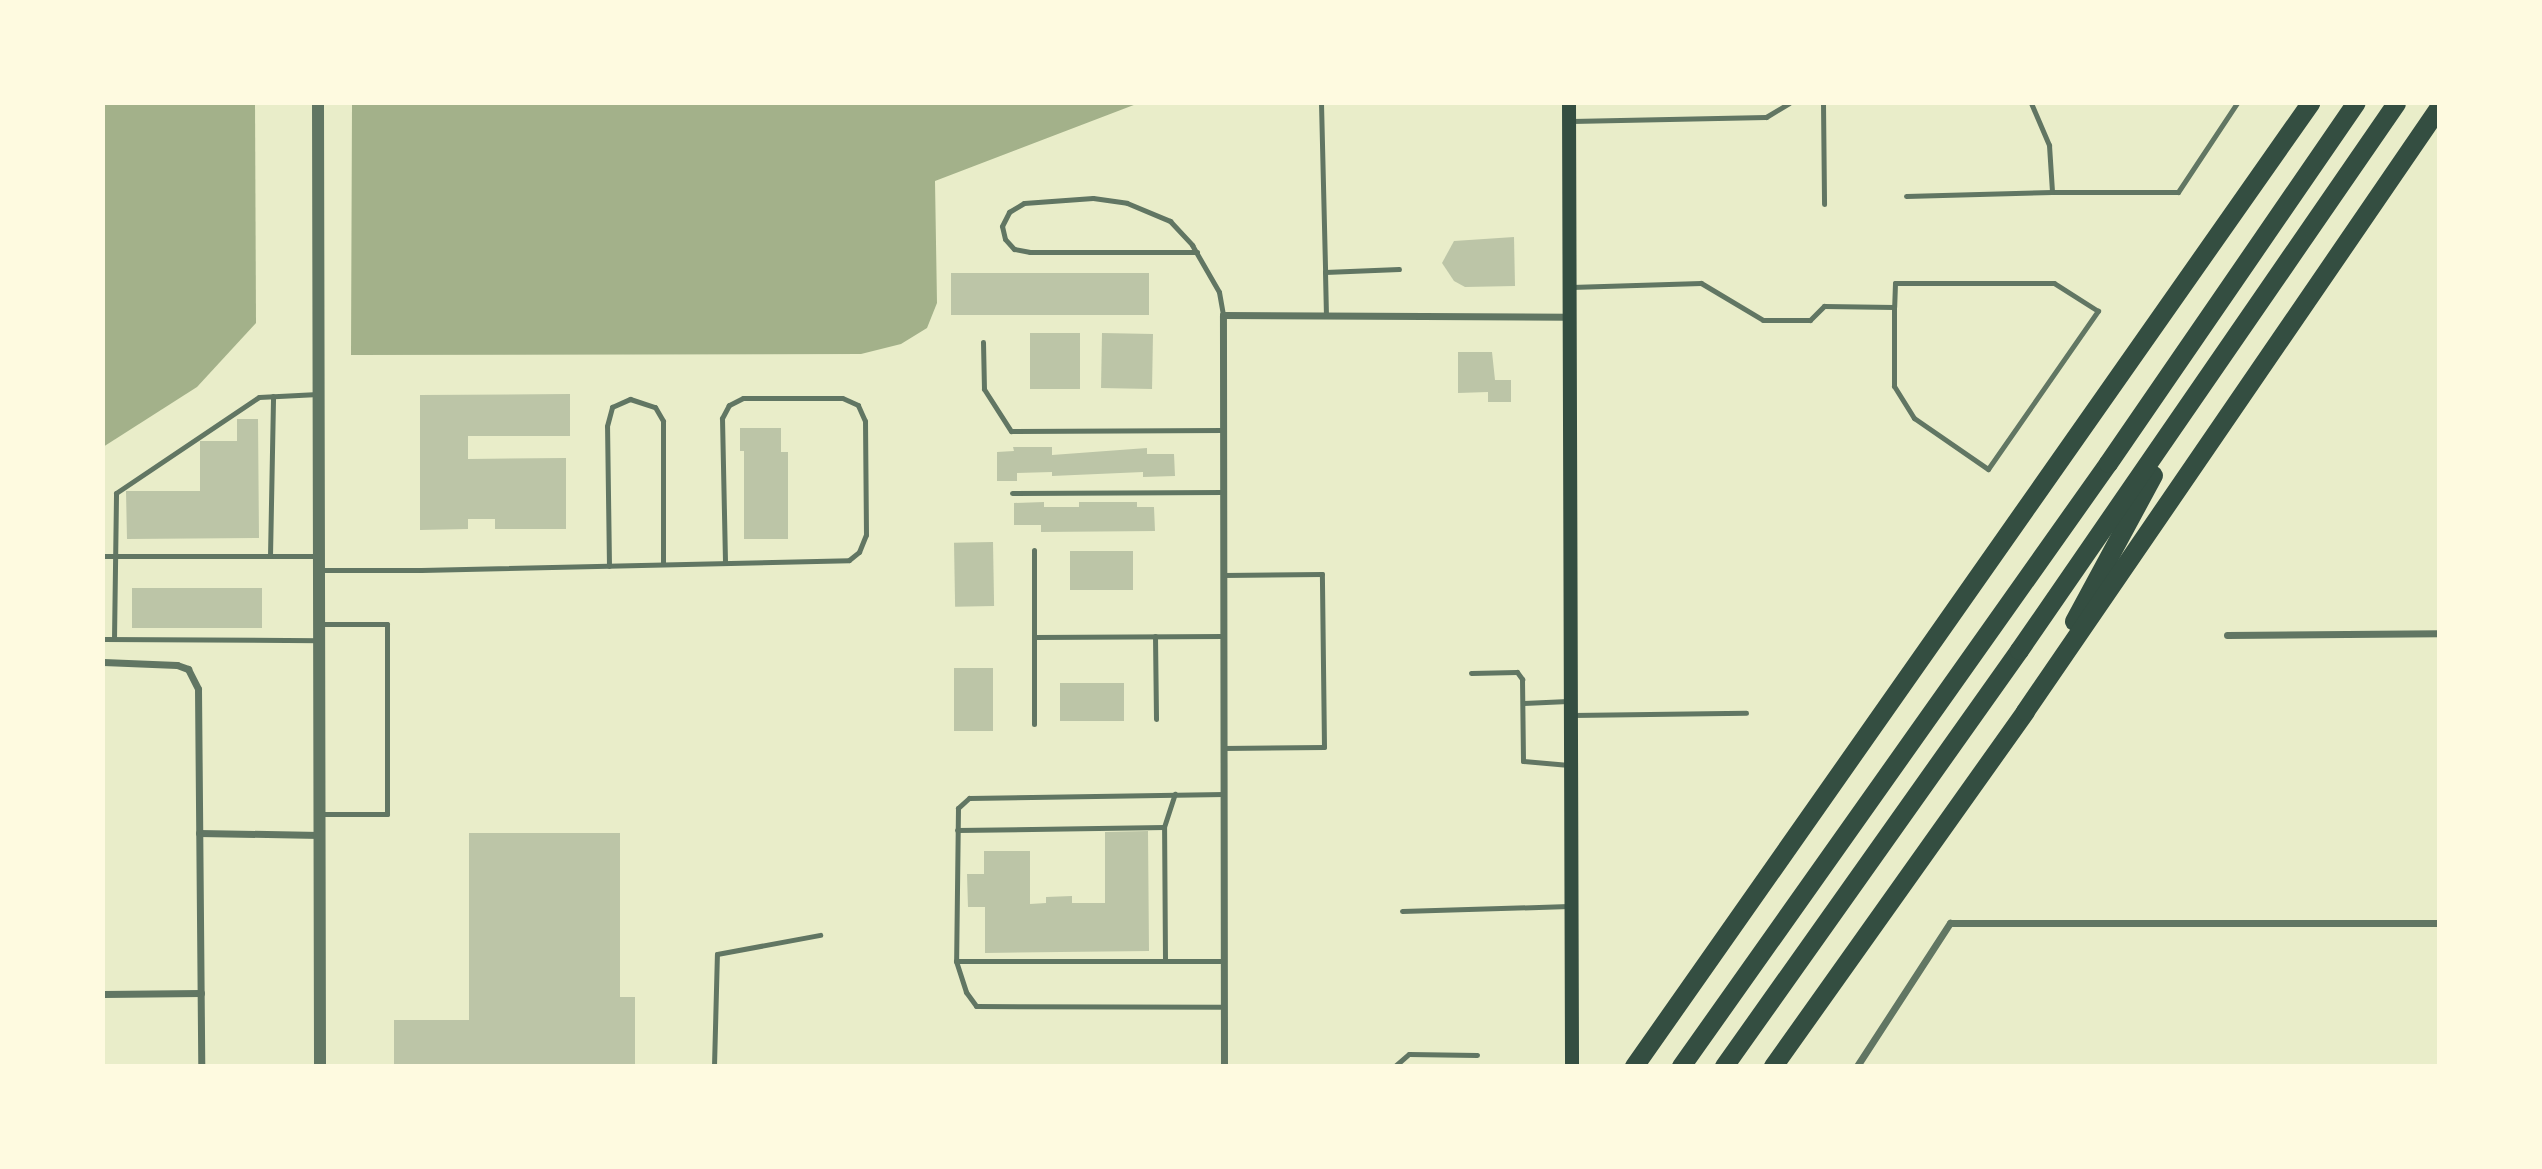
<!DOCTYPE html>
<style>
body{margin:0}
#map{position:relative;width:2542px;height:1169px;overflow:hidden;background:#e9edc9;font-family:"Golos Text",sans-serif}
div>[style]{position:absolute}
.water>*{inset:0;background:#a3b18a}
.building>*{inset:0;background:#bcc5a7;transform-origin:0 0}
.service>*{height:5px;margin:-2.5px;padding:0 2.5px;transform-origin:2.5px;border-radius:2.5px;background:#617663}
.minor>*{height:7px;margin:-3.5px;padding:0 3.5px;transform-origin:3.5px;border-radius:3.5px;background:#617663}
.tertiary>*{height:12px;margin:-6px;padding:0 6px;transform-origin:6px;border-radius:6px;background:#617663}
.secondary>*{height:14px;margin:-7px;padding:0 7px;transform-origin:7px;border-radius:7px;background:#344e41}
.motorway>*{height:19px;margin:-9.5px;padding:0 9.5px;transform-origin:9.5px;border-radius:9.5px;background:#344e41}
span{translate:-50% -50%;white-space:nowrap;text-align:center;line-height:1.15;-webkit-text-stroke:5px #fefae0;paint-order:stroke}
.frame{position:absolute;inset:0;border:105px solid #fefae0;pointer-events:none}
</style>
<div id="map">
<div class="water">
<i style="clip-path:polygon(103px 103px,255px 103px,256px 323px,197px 387px,103px 447px)"></i>
<i style="clip-path:polygon(352px 103px,1139px 103px,935px 181px,937px 303px,927px 328px,901px 344px,861px 354px,351px 355px)"></i>
</div>
<div class="building">
<i style="clip-path:polygon(1514px 237px,1515px 286px,1465px 287px,1454px 281px,1442px 263px,1454px 241px)"></i>
<i style="left:1149px;top:273px;width:42px;height:198px;rotate:90deg"></i>
<i style="left:1030px;top:333px;width:50px;height:56px"></i>
<i style="left:1102px;top:333px;width:51px;height:55px;rotate:1deg"></i>
<i style="clip-path:polygon(1458px 352px,1492px 352px,1495px 380px,1511px 380px,1511px 402px,1488px 402px,1488px 392px,1458px 393px)"></i>
<i style="clip-path:polygon(570px 394px,570px 436px,468px 436px,468px 459px,566px 458px,566px 529px,495px 529px,495px 519px,468px 519px,468px 529px,420px 530px,420px 395px)"></i>
<i style="clip-path:polygon(237px 419px,258px 419px,259px 538px,127px 539px,126px 491px,200px 491px,200px 441px,237px 441px)"></i>
<i style="clip-path:polygon(740px 428px,781px 428px,781px 452px,788px 452px,788px 539px,744px 539px,744px 451px,740px 451px)"></i>
<i style="clip-path:polygon(1013px 447px,1052px 447px,1052px 455px,1147px 448px,1147px 454px,1174px 454px,1175px 476px,1143px 477px,1143px 472px,1052px 476px,1052px 472px,1017px 473px,1017px 481px,997px 481px,997px 452px,1014px 451px)"></i>
<i style="clip-path:polygon(1044px 502px,1044px 507px,1079px 507px,1079px 502px,1137px 502px,1137px 507px,1154px 507px,1155px 531px,1041px 532px,1041px 525px,1014px 525px,1014px 503px)"></i>
<i style="left:993px;top:542px;width:64px;height:39px;rotate:89deg"></i>
<i style="left:1070px;top:551px;width:63px;height:39px"></i>
<i style="left:262px;top:588px;width:40px;height:130px;rotate:90deg"></i>
<i style="left:954px;top:668px;width:39px;height:63px"></i>
<i style="left:1060px;top:683px;width:64px;height:38px"></i>
<i style="clip-path:polygon(1148px 831px,1149px 951px,985px 953px,985px 907px,968px 907px,967px 874px,984px 874px,984px 851px,1030px 851px,1030px 904px,1046px 903px,1046px 897px,1072px 896px,1072px 903px,1105px 903px,1105px 832px)"></i>
<i style="clip-path:polygon(469px 833px,620px 833px,620px 997px,635px 997px,635px 1066px,394px 1066px,394px 1020px,469px 1020px)"></i>
</div>
<div class="service">
<i style="left:1321px;top:103px;width:169px;rotate:88.6deg"></i>
<i style="left:1325px;top:272px;width:74px;rotate:-2.3deg"></i>
<i style="left:1823px;top:103px;width:101px;rotate:89.4deg"></i>
<i style="left:2031px;top:103px;width:46px;rotate:66.8deg"></i>
<i style="left:2049px;top:145px;width:47px;rotate:86.3deg"></i>
<i style="left:2052px;top:192px;width:126px"></i>
<i style="left:2178px;top:192px;width:107px;rotate:-56.5deg"></i>
<i style="left:1572px;top:121px;width:194px;rotate:-1.2deg"></i>
<i style="left:1766px;top:117px;width:27px;rotate:-31deg"></i>
<i style="left:1906px;top:196px;width:146px;rotate:-1.6deg"></i>
<i style="left:1197px;top:252px;width:167px;rotate:180deg"></i>
<i style="left:1030px;top:252px;width:16px;rotate:-169deg"></i>
<i style="left:1014px;top:249px;width:13px;rotate:-132deg"></i>
<i style="left:1005px;top:239px;width:13px;rotate:-103deg"></i>
<i style="left:1002px;top:226px;width:16px;rotate:-63deg"></i>
<i style="left:1009px;top:212px;width:17px;rotate:-31deg"></i>
<i style="left:1024px;top:203px;width:69px;rotate:-4.1deg"></i>
<i style="left:1093px;top:198px;width:34px;rotate:8deg"></i>
<i style="left:1127px;top:203px;width:47px;rotate:22.7deg"></i>
<i style="left:1170px;top:221px;width:33px;rotate:47deg"></i>
<i style="left:1192px;top:245px;width:54px;rotate:60.1deg"></i>
<i style="left:1219px;top:292px;width:23px;rotate:80deg"></i>
<i style="left:1325px;top:272px;width:44px;rotate:88.7deg"></i>
<i style="left:1571px;top:287px;width:130px;rotate:-1.8deg"></i>
<i style="left:1701px;top:283px;width:72px;rotate:30.8deg"></i>
<i style="left:1763px;top:320px;width:47px"></i>
<i style="left:1810px;top:320px;width:20px;rotate:-45deg"></i>
<i style="left:1824px;top:306px;width:70px;rotate:0.8deg"></i>
<i style="left:1894px;top:307px;width:79px;rotate:90deg"></i>
<i style="left:1894px;top:386px;width:38px;rotate:58deg"></i>
<i style="left:1914px;top:418px;width:90px;rotate:34.6deg"></i>
<i style="left:1988px;top:469px;width:193px;rotate:-55.2deg"></i>
<i style="left:2098px;top:311px;width:52px;rotate:-147.5deg"></i>
<i style="left:2054px;top:283px;width:159px;rotate:180deg"></i>
<i style="left:1895px;top:283px;width:24px;rotate:92deg"></i>
<i style="left:983px;top:342px;width:47px;rotate:88.8deg"></i>
<i style="left:984px;top:389px;width:50px;rotate:57.3deg"></i>
<i style="left:1011px;top:431px;width:212px;rotate:-0.3deg"></i>
<i style="left:1012px;top:493px;width:211px;rotate:-0.3deg"></i>
<i style="left:1034px;top:550px;width:174px;rotate:90deg"></i>
<i style="left:103px;top:556px;width:214px"></i>
<i style="left:270px;top:556px;width:160px;rotate:-88.9deg"></i>
<i style="left:609px;top:566px;width:140px;rotate:-90.8deg"></i>
<i style="left:607px;top:426px;width:20px;rotate:-75deg"></i>
<i style="left:612px;top:407px;width:20px;rotate:-24deg"></i>
<i style="left:630px;top:399px;width:26px;rotate:18deg"></i>
<i style="left:655px;top:407px;width:16px;rotate:60deg"></i>
<i style="left:663px;top:421px;width:143px;rotate:90deg"></i>
<i style="left:319px;top:570px;width:102px"></i>
<i style="left:421px;top:570px;width:428px;rotate:-1.3deg"></i>
<i style="left:849px;top:560px;width:13px;rotate:-39deg"></i>
<i style="left:859px;top:552px;width:18px;rotate:-68deg"></i>
<i style="left:866px;top:535px;width:114px;rotate:-90.5deg"></i>
<i style="left:865px;top:421px;width:17px;rotate:-114deg"></i>
<i style="left:858px;top:405px;width:17px;rotate:-156deg"></i>
<i style="left:842px;top:398px;width:99px;rotate:180deg"></i>
<i style="left:743px;top:398px;width:16px;rotate:153deg"></i>
<i style="left:729px;top:405px;width:15px;rotate:118deg"></i>
<i style="left:722px;top:418px;width:145px;rotate:88.8deg"></i>
<i style="left:319px;top:624px;width:68px"></i>
<i style="left:387px;top:624px;width:190px;rotate:90deg"></i>
<i style="left:387px;top:814px;width:67px;rotate:180deg"></i>
<i style="left:1155px;top:636px;width:83px;rotate:89.3deg"></i>
<i style="left:1034px;top:637px;width:189px;rotate:-0.3deg"></i>
<i style="left:103px;top:639px;width:216px;rotate:0.3deg"></i>
<i style="left:114px;top:639px;width:146px;rotate:-89.2deg"></i>
<i style="left:116px;top:493px;width:172px;rotate:-33.9deg"></i>
<i style="left:259px;top:397px;width:59px;rotate:-2.9deg"></i>
<i style="left:1471px;top:673px;width:46px;rotate:-1.2deg"></i>
<i style="left:1517px;top:672px;width:9px;rotate:54deg"></i>
<i style="left:1522px;top:679px;width:82px;rotate:89.3deg"></i>
<i style="left:1523px;top:761px;width:46px;rotate:5deg"></i>
<i style="left:1523px;top:703px;width:45px;rotate:-2.5deg"></i>
<i style="left:1572px;top:715px;width:174px;rotate:-0.7deg"></i>
<i style="left:1223px;top:748px;width:101px;rotate:-0.6deg"></i>
<i style="left:1324px;top:747px;width:173px;rotate:-90.7deg"></i>
<i style="left:1322px;top:574px;width:99px;rotate:179.4deg"></i>
<i style="left:1224px;top:794px;width:255px;rotate:179.1deg"></i>
<i style="left:969px;top:798px;width:15px;rotate:138deg"></i>
<i style="left:958px;top:808px;width:153px;rotate:90.7deg"></i>
<i style="left:956px;top:961px;width:33px;rotate:72deg"></i>
<i style="left:966px;top:992px;width:17px;rotate:54deg"></i>
<i style="left:976px;top:1006px;width:248px;rotate:0.2deg"></i>
<i style="left:957px;top:830px;width:207px;rotate:-0.8deg"></i>
<i style="left:1402px;top:911px;width:167px;rotate:-1.7deg"></i>
<i style="left:1165px;top:959px;width:132px;rotate:-90.4deg"></i>
<i style="left:1164px;top:827px;width:35px;rotate:-72deg"></i>
<i style="left:956px;top:961px;width:268px"></i>
<i style="left:714px;top:1066px;width:112px;rotate:-88.5deg"></i>
<i style="left:717px;top:954px;width:105px;rotate:-10.5deg"></i>
<i style="left:1395px;top:1066px;width:18px;rotate:-41deg"></i>
<i style="left:1409px;top:1054px;width:68px;rotate:0.8deg"></i>
</div>
<div class="minor">
<i style="left:2227px;top:635px;width:212px;rotate:-0.5deg"></i>
<i style="left:103px;top:662px;width:74px;rotate:2.3deg"></i>
<i style="left:177px;top:665px;width:12px;rotate:20deg"></i>
<i style="left:188px;top:669px;width:22px;rotate:63deg"></i>
<i style="left:198px;top:689px;width:377px;rotate:89.5deg"></i>
<i style="left:199px;top:833px;width:121px;rotate:0.9deg"></i>
<i style="left:103px;top:994px;width:98px;rotate:-0.6deg"></i>
<i style="left:1224px;top:1066px;width:751px;rotate:-90.08deg"></i>
<i style="left:1223px;top:315px;width:345px;rotate:0.3deg"></i>
<i style="left:1857px;top:1066px;width:171px;rotate:-57deg"></i>
<i style="left:1950px;top:923px;width:489px"></i>
</div>
<div class="tertiary">
<i style="left:318px;top:103px;width:963px;rotate:89.88deg"></i>
</div>
<div class="secondary">
<i style="left:1569px;top:103px;width:963px;rotate:89.82deg"></i>
</div>
<div class="motorway">
<i style="left:2074px;top:621px;width:166px;rotate:-61.6deg"></i>
<i style="left:1634px;top:1066px;width:1177px;rotate:-54.93deg"></i>
<i style="left:1681px;top:1066px;width:739px;rotate:-54.7deg"></i>
<i style="left:2108px;top:463px;width:437px;rotate:-55.5deg"></i>
<i style="left:1724px;top:1066px;width:510px;rotate:-54.66deg"></i>
<i style="left:2019px;top:650px;width:664px;rotate:-55.42deg"></i>
<i style="left:1773px;top:1066px;width:435px;rotate:-54.6deg"></i>
<i style="left:2025px;top:711px;width:732px;rotate:-55.57deg"></i>
</div>
<div class="frame"></div>
</div>
